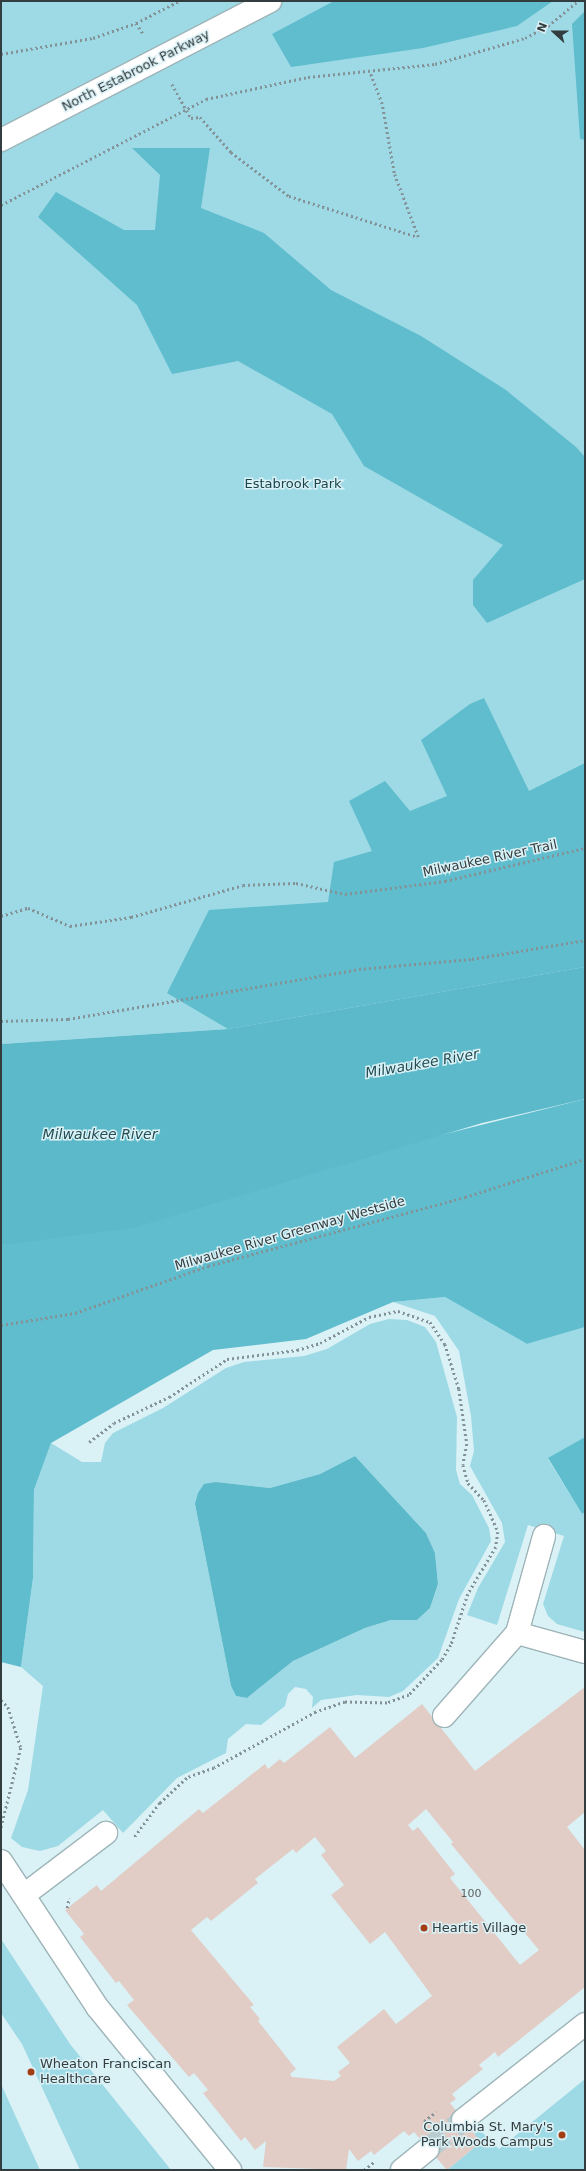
<!DOCTYPE html>
<style>
body{margin:0}
#map{position:relative;width:586px;height:2171px;overflow:hidden;background:#daf1f6;font-family:"DejaVu Sans",sans-serif}
div>[style]{position:absolute}
.green>*{inset:0;background:#9edae5}
.forest>*{inset:0;background:#5fbdce}
.water>*{inset:0;background:#5bb9c9}
.building>*{inset:0;background:#e2cdc6}
.minor-tunnel>*{height:22px;margin-top:-11px;transform-origin:0;background:repeating-linear-gradient(90deg,#b9cdd1 0 22px,transparent 0 33px)}
.path>*{height:2.5px;margin-top:-1.25px;transform-origin:0;background:repeating-linear-gradient(90deg,#839296 0 2px,transparent 0 5px)}
.roads{filter:drop-shadow(1px 0 #9db4b8) drop-shadow(-1px 0 #9db4b8) drop-shadow(0 1px #9db4b8) drop-shadow(0 -1px #9db4b8)}
.minor>*{height:22px;margin:-11px;padding:0 11px;transform-origin:11px;border-radius:11px;background:#fff}
.dots>*{width:11px;height:11px;translate:-50% -50%;box-sizing:border-box;border:2px solid #daf1f6;border-radius:50%}
span{translate:-50% -50%;white-space:nowrap;text-align:center;line-height:1.15;-webkit-text-stroke:3px #daf1f6;paint-order:stroke}
.number-label{font-size:11px;color:#5f6060}
.number-label span{-webkit-text-stroke-width:0}
.street-label{font-size:13px;color:#333c3e}
.park-label{font-size:13px;color:#19444b}
.poi-label{font-size:13px;color:#333c3e}
.left{translate:0 -50%;text-align:left}
.right{translate:-100% -50%;text-align:right}
.water-label{font-size:14px;color:#224d54;font-style:italic}
.frame{position:absolute;inset:0;border:2px solid #333c3e;pointer-events:none}
.north{position:absolute;left:534px;top:12px;width:40px;height:40px;-webkit-text-stroke:3px #daf1f6;paint-order:stroke;rotate:291deg;font-size:11px;font-weight:700;line-height:16px;text-align:center;color:#333c3e}
.north::after{content:'';display:block;margin:auto;width:14px;height:18px;background:#333c3e;clip-path:polygon(50% 0,100% 100%,50% 72%,0 100%)}
</style>
<div id="map">
<div class="green">
<i style="clip-path:polygon(1px 1px,585px 1px,585px 967px,228px 1029px,1px 1044px)"></i>
<i style="clip-path:polygon(445px 1297px,527px 1344px,585px 1327px,585px 1437px,548px 1459px,582px 1514px,585px 1512px,585px 1632px,557px 1624px,548px 1616px,543px 1604px,564px 1536px,528px 1525px,497px 1625px,467px 1615px,478px 1588px,505px 1542px,502px 1523px,470px 1466px,474px 1451px,471px 1416px,459px 1351px,435px 1316px,393px 1302px)"></i>
<i style="clip-path:polygon(evenodd,389px 1319px,407px 1320px,425px 1327px,436px 1342px,457px 1417px,456px 1470px,460px 1484px,472px 1495px,489px 1528px,491px 1541px,459px 1599px,438px 1658px,403px 1691px,389px 1697px,357px 1695px,321px 1700px,312px 1708px,313px 1697px,306px 1689px,295px 1687px,288px 1694px,285px 1706px,261px 1725px,246px 1724px,228px 1739px,226px 1753px,177px 1778px,123px 1833px,103px 1810px,58px 1846px,40px 1851px,22px 1847px,11px 1838px,28px 1790px,43px 1686px,21px 1667px,33px 1578px,34px 1490px,51px 1443px,82px 1462px,101px 1462px,105px 1443px,113px 1433px,163px 1408px,226px 1368px,244px 1362px,304px 1356px,327px 1349px,370px 1324px,389px 1319px,355px 1456px,426px 1533px,435px 1553px,438px 1584px,430px 1608px,417px 1620px,391px 1620px,365px 1628px,293px 1661px,247px 1698px,236px 1696px,231px 1686px,195px 1504px,216px 1482px,270px 1488px,320px 1474px,355px 1456px)"></i>
<i style="clip-path:polygon(1px 1939px,70px 2044px,171px 2170px,80px 2170px,22px 2044px,1px 2013px)"></i>
<i style="clip-path:polygon(585px 2079px,585px 2170px,447px 2170px,481px 2142px,474px 2134px,480px 2130px,499px 2149px)"></i>
<i style="clip-path:polygon(1px 2084px,40px 2170px,1px 2170px)"></i>
</div>
<div class="forest">
<i style="clip-path:polygon(334px 1px,553px 1px,517px 26px,423px 48px,291px 67px,272px 34px)"></i>
<i style="clip-path:polygon(585px 11px,585px 140px,580px 139px,572px 24px)"></i>
<i style="clip-path:polygon(132px 148px,210px 148px,201px 208px,264px 233px,331px 290px,421px 336px,506px 390px,576px 447px,585px 457px,585px 579px,487px 623px,473px 605px,473px 580px,503px 545px,364px 466px,332px 414px,238px 361px,172px 374px,137px 305px,38px 217px,56px 192px,124px 230px,155px 230px,160px 175px)"></i>
<i style="clip-path:polygon(484px 698px,529px 791px,585px 763px,585px 967px,228px 1029px,167px 993px,209px 910px,328px 902px,334px 862px,372px 851px,349px 801px,385px 781px,410px 811px,447px 796px,421px 740px,470px 704px)"></i>
<i style="clip-path:polygon(585px 1099px,585px 1327px,527px 1344px,445px 1297px,393px 1302px,306px 1339px,213px 1350px,51px 1443px,34px 1490px,33px 1578px,21px 1667px,1px 1662px,1px 1245px)"></i>
<i style="clip-path:polygon(585px 1437px,585px 1512px,582px 1514px,548px 1458px)"></i>
</div>
<div class="water">
<i style="clip-path:polygon(585px 967px,585px 1099px,482px 1123px,133px 1228px,1px 1245px,1px 1044px,228px 1029px)"></i>
<i style="clip-path:polygon(355px 1456px,426px 1533px,435px 1553px,438px 1584px,430px 1608px,417px 1620px,391px 1620px,365px 1628px,293px 1661px,247px 1698px,236px 1696px,231px 1686px,195px 1504px,198px 1493px,204px 1484px,216px 1482px,270px 1488px,320px 1474px)"></i>
</div>
<div class="building">
<i style="clip-path:polygon(evenodd,585px 1687px,585px 1812px,567px 1827px,585px 1850px,585px 1987px,498px 2057px,495px 2052px,479px 2065px,483px 2069px,452px 2094px,456px 2099px,450px 2103px,481px 2142px,447px 2170px,414px 2132px,409px 2136px,404px 2131px,374px 2155px,371px 2151px,358px 2161px,349px 2149px,346px 2170px,263px 2167px,266px 2141px,255px 2150px,245px 2137px,241px 2141px,203px 2093px,208px 2090px,194px 2073px,189px 2077px,127px 2005px,134px 2000px,119px 1981px,116px 1983px,80px 1937px,84px 1934px,65px 1910px,97px 1885px,101px 1891px,199px 1809px,203px 1813px,265px 1764px,268px 1769px,280px 1759px,284px 1763px,330px 1727px,355px 1758px,422px 1704px,475px 1771px,585px 1687px,426px 1809px,453px 1842px,451px 1844px,539px 1950px,520px 1965px,450px 1878px,455px 1874px,418px 1827px,413px 1831px,408px 1825px,426px 1809px,585px 1687px,315px 1837px,326px 1851px,321px 1855px,344px 1885px,331px 1895px,370px 1944px,385px 1932px,432px 1996px,396px 2024px,384px 2009px,337px 2047px,350px 2063px,338px 2072px,341px 2076px,334px 2081px,292px 2077px,290px 2074px,296px 2069px,258px 2021px,260px 2019px,250px 2007px,254px 2005px,191px 1930px,207px 1917px,211px 1921px,258px 1883px,255px 1879px,293px 1849px,296px 1853px,315px 1837px)"></i>
</div>
<div class="minor-tunnel">
<i style="left:428px;top:2149px;width:45px;rotate:-39.6deg"></i>
</div>
<div class="path">
<i style="left:136px;top:23px;width:14px;rotate:56deg"></i>
<i style="left:1px;top:54px;width:93px;rotate:-9.9deg"></i>
<i style="left:93px;top:38px;width:46px;rotate:-19.2deg"></i>
<i style="left:136px;top:23px;width:48px;rotate:-27.1deg"></i>
<i style="left:172px;top:84px;width:39px;rotate:61deg"></i>
<i style="left:191px;top:118px;width:9px;rotate:-6deg"></i>
<i style="left:200px;top:117px;width:47px;rotate:48.5deg"></i>
<i style="left:231px;top:152px;width:73px;rotate:37.2deg"></i>
<i style="left:289px;top:196px;width:135px;rotate:17.6deg"></i>
<i style="left:418px;top:237px;width:68px;rotate:-110.6deg"></i>
<i style="left:394px;top:173px;width:70px;rotate:-99.9deg"></i>
<i style="left:382px;top:104px;width:34px;rotate:-111deg"></i>
<i style="left:1px;top:205px;width:231px;rotate:-27.3deg"></i>
<i style="left:206px;top:99px;width:104px;rotate:-12.2deg"></i>
<i style="left:308px;top:77px;width:128px;rotate:-5.8deg"></i>
<i style="left:435px;top:64px;width:94px;rotate:-16.1deg"></i>
<i style="left:525px;top:38px;width:26px;rotate:-28deg"></i>
<i style="left:548px;top:26px;width:39px;rotate:-40deg"></i>
<i style="left:1px;top:916px;width:28px;rotate:-17deg"></i>
<i style="left:28px;top:908px;width:46px;rotate:23.2deg"></i>
<i style="left:70px;top:926px;width:62px;rotate:-8.4deg"></i>
<i style="left:131px;top:917px;width:116px;rotate:-15.9deg"></i>
<i style="left:243px;top:885px;width:53px;rotate:-2.2deg"></i>
<i style="left:296px;top:883px;width:50px;rotate:12.7deg"></i>
<i style="left:345px;top:894px;width:101px;rotate:-7.4deg"></i>
<i style="left:445px;top:881px;width:144px;rotate:-13.3deg"></i>
<i style="left:1px;top:1021px;width:67px;rotate:-1.7deg"></i>
<i style="left:68px;top:1019px;width:295px;rotate:-9.7deg"></i>
<i style="left:359px;top:969px;width:113px;rotate:-5.1deg"></i>
<i style="left:472px;top:959px;width:115px;rotate:-9.5deg"></i>
<i style="left:1px;top:1325px;width:75px;rotate:-9.2deg"></i>
<i style="left:75px;top:1313px;width:141px;rotate:-19.5deg"></i>
<i style="left:208px;top:1266px;width:266px;rotate:-15deg"></i>
<i style="left:465px;top:1197px;width:126px;rotate:-17.6deg"></i>
<i style="left:89px;top:1442px;width:31px;rotate:-37deg"></i>
<i style="left:114px;top:1423px;width:61px;rotate:-25.3deg"></i>
<i style="left:169px;top:1397px;width:69px;rotate:-33.2deg"></i>
<i style="left:227px;top:1359px;width:71px;rotate:-7.3deg"></i>
<i style="left:297px;top:1350px;width:24px;rotate:-17deg"></i>
<i style="left:320px;top:1343px;width:55px;rotate:-28deg"></i>
<i style="left:369px;top:1317px;width:30px;rotate:-12deg"></i>
<i style="left:398px;top:1311px;width:34px;rotate:19deg"></i>
<i style="left:430px;top:1322px;width:27px;rotate:56deg"></i>
<i style="left:445px;top:1344px;width:47px;rotate:72.7deg"></i>
<i style="left:459px;top:1389px;width:56px;rotate:81.7deg"></i>
<i style="left:467px;top:1444px;width:21px;rotate:101deg"></i>
<i style="left:463px;top:1465px;width:19px;rotate:74deg"></i>
<i style="left:468px;top:1483px;width:23px;rotate:47deg"></i>
<i style="left:484px;top:1500px;width:35px;rotate:66deg"></i>
<i style="left:498px;top:1532px;width:15px;rotate:98deg"></i>
<i style="left:496px;top:1547px;width:55px;rotate:120.8deg"></i>
<i style="left:468px;top:1594px;width:54px;rotate:108.4deg"></i>
<i style="left:451px;top:1645px;width:17px;rotate:121deg"></i>
<i style="left:442px;top:1660px;width:48px;rotate:133.3deg"></i>
<i style="left:409px;top:1695px;width:23px;rotate:160deg"></i>
<i style="left:387px;top:1703px;width:42px;rotate:-178.6deg"></i>
<i style="left:345px;top:1702px;width:31px;rotate:161deg"></i>
<i style="left:316px;top:1712px;width:116px;rotate:151.2deg"></i>
<i style="left:214px;top:1768px;width:29px;rotate:160deg"></i>
<i style="left:187px;top:1778px;width:37px;rotate:137deg"></i>
<i style="left:160px;top:1803px;width:44px;rotate:126.6deg"></i>
<i style="left:1px;top:1700px;width:10px;rotate:45deg"></i>
<i style="left:8px;top:1707px;width:43px;rotate:72.4deg"></i>
<i style="left:21px;top:1748px;width:82px;rotate:104deg"></i>
<i style="left:67px;top:1908px;width:10px;rotate:-79deg"></i>
<i style="left:424px;top:2121px;width:15px;rotate:-37deg"></i>
<i style="left:364px;top:2170px;width:14px;rotate:-39deg"></i>
</div>
<div class="roads">
<div class="minor">
<i style="left:1px;top:140px;width:303px;rotate:-27.3deg"></i>
<i style="left:517px;top:1633px;width:71px;rotate:15.6deg"></i>
<i style="left:444px;top:1716px;width:111px;rotate:-48.7deg"></i>
<i style="left:517px;top:1633px;width:101px;rotate:-74.4deg"></i>
<i style="left:1px;top:1861px;width:176px;rotate:56.6deg"></i>
<i style="left:98px;top:2008px;width:209px;rotate:50.8deg"></i>
<i style="left:24px;top:1895px;width:103px;rotate:-37.1deg"></i>
<i style="left:463px;top:2120px;width:155px;rotate:-38.2deg"></i>
<i style="left:402px;top:2170px;width:33px;rotate:-39deg"></i>
</div>
</div>
<div class="dots">
<i style="left:424px;top:1928px;background:#a33d14"></i>
<i style="left:31px;top:2072px;background:#a33d14"></i>
<i style="left:562px;top:2135px;background:#a33d14"></i>
</div>
<div class="number-label">
<span style="left:471px;top:1894px">100</span>
</div>
<div class="street-label">
<span style="left:136px;top:71px;rotate:-27deg">North Estabrook Parkway</span>
<span style="left:490px;top:859px;rotate:-12deg">Milwaukee River Trail</span>
<span style="left:290px;top:1234px;rotate:-16deg">Milwaukee River Greenway Westside</span>
</div>
<div class="park-label">
<span style="left:293px;top:484px">Estabrook Park</span>
</div>
<div class="poi-label">
<span class="left" style="left:432px;top:1928px">Heartis Village</span>
<span class="left" style="left:40px;top:2072px">Wheaton Franciscan<br>Healthcare</span>
<span class="right" style="left:553px;top:2135px">Columbia St. Mary's<br>Park Woods Campus</span>
</div>
<div class="water-label">
<span style="left:422px;top:1063px;rotate:-10deg">Milwaukee River</span>
<span style="left:100px;top:1134px">Milwaukee River</span>
</div>
<div class="frame"></div>
<div class="north">N</div>
</div>
